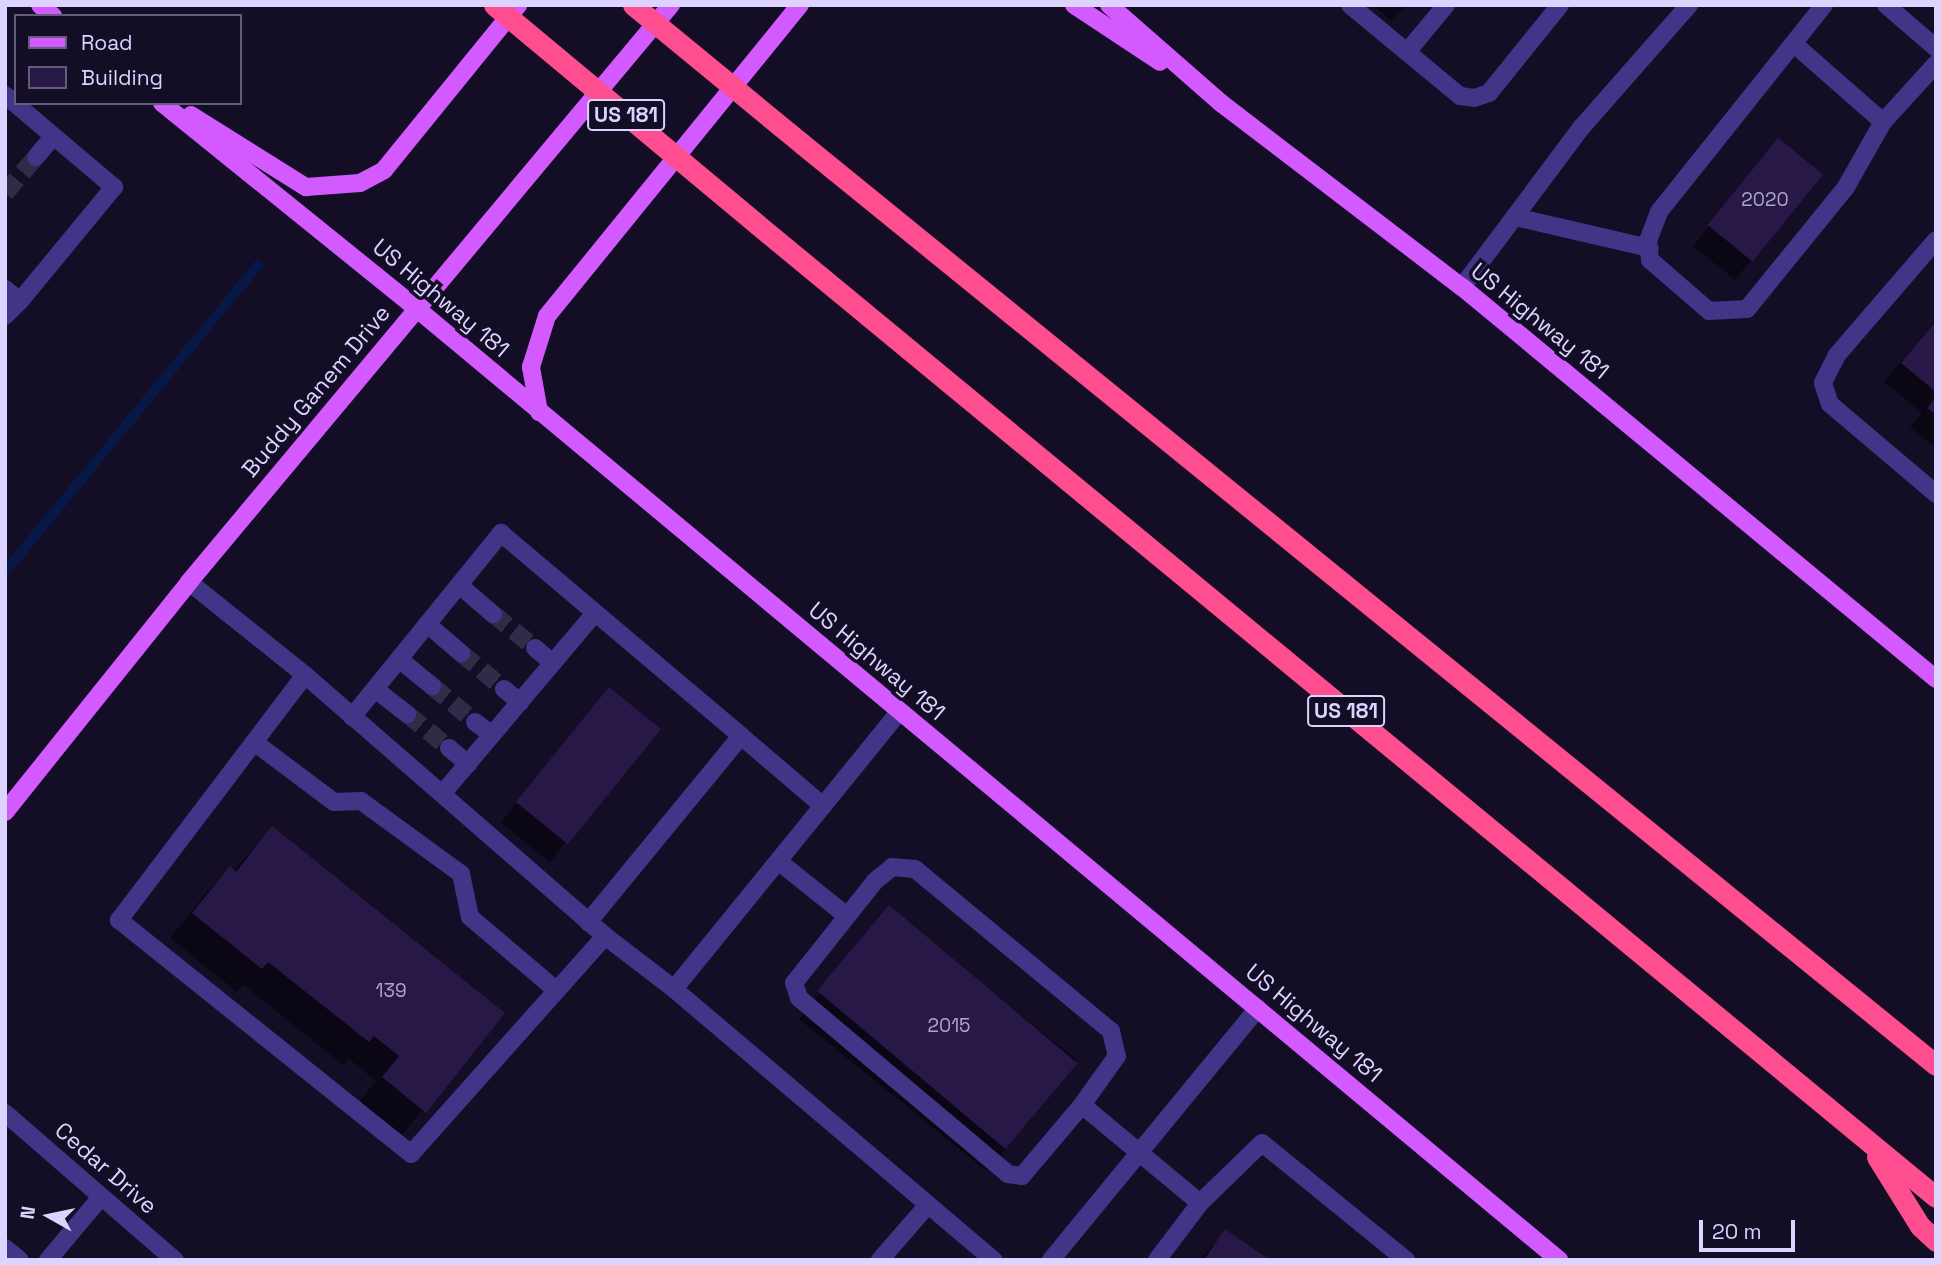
<!DOCTYPE html>
<style>
body{margin:0}
#map{position:relative;width:1941px;height:1265px;overflow:hidden;background:#140d26;font-family:"Space Grotesk",sans-serif}
div>[style]{position:absolute}
.shadow>*{inset:0;background:#0007;transform-origin:0 0}
.stream>*{height:10px;margin:-5px;padding:0 5px;transform-origin:5px;border-radius:5px;background:#071746}
.building>*{inset:0;background:#271848;transform-origin:0 0}
.minor-tunnel>*{height:18px;margin-top:-9px;transform-origin:0;background:repeating-linear-gradient(90deg,#322b47 0 18px,transparent 0 27px)}
.minor>*{height:18px;margin:-9px;padding:0 9px;transform-origin:9px;border-radius:9px;background:#413588}
.major>*{height:18px;margin:-9px;padding:0 9px;transform-origin:9px;border-radius:9px;background:#d35aff}
.highway>*{height:21px;margin:-10.5px;padding:0 10.5px;transform-origin:10.5px;border-radius:10.5px;background:#ff4e90}
.highway-bridge>*{height:21px;margin:-10.5px;padding:0 10.5px;transform-origin:10.5px;border-radius:10.5px;background:#ff4e90}
span{translate:-50% -50%;white-space:nowrap;text-align:center;line-height:1.15;-webkit-text-stroke:7px #140d26;paint-order:stroke}
.number-label{font-size:19px;color:#afa4d1}
.number-label span{-webkit-text-stroke-width:0}
.shield-label span{padding:2px 5px;background:#140d26;border:2px solid;border-radius:5px;-webkit-text-stroke-width:0}
.shield-label{font-size:21px;color:#dcd3ff;font-weight:700}
.street-label{font-size:23px;color:#dcd3ff}
.frame{position:absolute;inset:0;border:7px solid #dcd3ff;pointer-events:none}
.legend{position:absolute;left:14px;top:14px;width:228px;height:91px;box-sizing:border-box;background:#140d26;border:2px solid #645c7d;margin:0;padding:9px 12px;list-style:none;font-size:21px;color:#dcd3ff}
.legend li{display:flex;align-items:center;gap:14px;height:35px}
.legend b{width:35px;border:2px solid #645c7d}
.north{position:absolute;left:14px;top:1181px;width:70px;height:70px;-webkit-text-stroke:5px #140d26;paint-order:stroke;rotate:279deg;font-size:19px;font-weight:700;line-height:28px;text-align:center;color:#dcd3ff}
.north::after{content:'';display:block;margin:auto;width:24px;height:32px;background:#dcd3ff;clip-path:polygon(50% 0,100% 100%,50% 72%,0 100%)}
.scale{position:absolute;left:1699px;top:1220px;width:96px;height:32px;box-sizing:border-box;border:4px solid #dcd3ff;border-top:0;padding-left:9px;font-size:21px;line-height:24px;white-space:nowrap;color:#dcd3ff;-webkit-text-stroke:5px #140d26;paint-order:stroke}
</style>
<div id="map">
<div class="shadow">
<i style="clip-path:polygon(1373px 5px,1407px 5px,1391px 21px)"></i>
<i style="left:1778px;top:141px;width:54px;height:135px;rotate:39deg"></i>
<i style="clip-path:polygon(1936px 320px,1936px 442px,1932px 445px,1910px 427px,1922px 413px,1884px 382px)"></i>
<i style="left:609px;top:689px;width:63px;height:172px;rotate:39deg"></i>
<i style="clip-path:polygon(272px 829px,503px 1013px,401px 1136px,359px 1102px,376px 1081px,349px 1059px,343px 1065px,244px 985px,237px 992px,170px 938px,206px 893px,230px 869px,233px 871px)"></i>
<i style="left:889px;top:908px;width:242px;height:143px;rotate:39deg"></i>
<i style="clip-path:polygon(1225px 1232px,1266px 1260px,1199px 1260px)"></i>
</div>
<div class="stream">
<i style="left:5px;top:572px;width:398px;rotate:-50.5deg"></i>
</div>
<div class="building">
<i style="left:1778px;top:138px;width:58px;height:112px;rotate:39deg"></i>
<i style="clip-path:polygon(1936px 321px,1936px 392px,1901px 363px)"></i>
<i style="clip-path:polygon(1936px 397px,1936px 415px,1927px 408px)"></i>
<i style="left:609px;top:687px;width:67px;height:148px;rotate:39deg"></i>
<i style="clip-path:polygon(272px 826px,505px 1013px,426px 1113px,382px 1077px,399px 1056px,374px 1036px,369px 1042px,268px 962px,262px 969px,192px 913px,230px 866px,236px 872px)"></i>
<i style="left:889px;top:905px;width:246px;height:112px;rotate:40deg"></i>
<i style="clip-path:polygon(1225px 1229px,1270px 1260px,1204px 1260px)"></i>
</div>
<div class="minor-tunnel">
<i style="left:5px;top:193px;width:48px;rotate:-49.3deg"></i>
<i style="left:493px;top:614px;width:54px;rotate:39deg"></i>
<i style="left:461px;top:653px;width:56px;rotate:39.9deg"></i>
<i style="left:432px;top:686px;width:56px;rotate:39.9deg"></i>
<i style="left:407px;top:714px;width:54px;rotate:39deg"></i>
</div>
<div class="minor">
<i style="left:1350px;top:5px;width:143px;rotate:39.6deg"></i>
<i style="left:1460px;top:96px;width:14px;rotate:8deg"></i>
<i style="left:1474px;top:98px;width:16px;rotate:-18deg"></i>
<i style="left:1489px;top:93px;width:113px;rotate:-51.1deg"></i>
<i style="left:1824px;top:5px;width:265px;rotate:128.6deg"></i>
<i style="left:1659px;top:212px;width:31px;rotate:111deg"></i>
<i style="left:1648px;top:241px;width:19px;rotate:84deg"></i>
<i style="left:1650px;top:260px;width:78px;rotate:40.8deg"></i>
<i style="left:1709px;top:311px;width:38px;rotate:-3deg"></i>
<i style="left:1747px;top:309px;width:157px;rotate:-50.9deg"></i>
<i style="left:1846px;top:187px;width:75px;rotate:-60.4deg"></i>
<i style="left:1883px;top:122px;width:79px;rotate:-47.6deg"></i>
<i style="left:1886px;top:5px;width:66px;rotate:40.7deg"></i>
<i style="left:1794px;top:44px;width:118px;rotate:41.2deg"></i>
<i style="left:1407px;top:52px;width:61px;rotate:-50.3deg"></i>
<i style="left:5px;top:95px;width:143px;rotate:40.2deg"></i>
<i style="left:114px;top:187px;width:148px;rotate:129.5deg"></i>
<i style="left:20px;top:301px;width:19px;rotate:-141deg"></i>
<i style="left:36px;top:157px;width:26px;rotate:-50deg"></i>
<i style="left:1515px;top:217px;width:138px;rotate:13deg"></i>
<i style="left:1936px;top:240px;width:152px;rotate:130.7deg"></i>
<i style="left:1837px;top:355px;width:31px;rotate:117deg"></i>
<i style="left:1823px;top:383px;width:22px;rotate:72deg"></i>
<i style="left:1830px;top:404px;width:139px;rotate:40.3deg"></i>
<i style="left:1462px;top:287px;width:199px;rotate:-53.2deg"></i>
<i style="left:1581px;top:128px;width:164px;rotate:-48.7deg"></i>
<i style="left:5px;top:316px;width:21px;rotate:-45deg"></i>
<i style="left:189px;top:582px;width:149px;rotate:38.7deg"></i>
<i style="left:305px;top:675px;width:398px;rotate:41deg"></i>
<i style="left:605px;top:936px;width:87px;rotate:37.5deg"></i>
<i style="left:674px;top:989px;width:358px;rotate:-50.9deg"></i>
<i style="left:459px;top:585px;width:45px;rotate:40.5deg"></i>
<i style="left:427px;top:624px;width:45px;rotate:40.5deg"></i>
<i style="left:535px;top:648px;width:23px;rotate:40deg"></i>
<i style="left:399px;top:659px;width:43px;rotate:39.3deg"></i>
<i style="left:305px;top:675px;width:308px;rotate:127.2deg"></i>
<i style="left:119px;top:920px;width:374px;rotate:38.7deg"></i>
<i style="left:411px;top:1154px;width:292px;rotate:-48.3deg"></i>
<i style="left:375px;top:689px;width:41px;rotate:38deg"></i>
<i style="left:504px;top:689px;width:21px;rotate:39deg"></i>
<i style="left:352px;top:717px;width:237px;rotate:-51deg"></i>
<i style="left:501px;top:533px;width:314px;rotate:40.2deg"></i>
<i style="left:741px;top:736px;width:241px;rotate:129.4deg"></i>
<i style="left:475px;top:722px;width:21px;rotate:37deg"></i>
<i style="left:741px;top:736px;width:108px;rotate:40.5deg"></i>
<i style="left:254px;top:742px;width:100px;rotate:36.9deg"></i>
<i style="left:334px;top:802px;width:27px;rotate:-2deg"></i>
<i style="left:361px;top:801px;width:124px;rotate:36.1deg"></i>
<i style="left:461px;top:874px;width:44px;rotate:78.2deg"></i>
<i style="left:470px;top:917px;width:113px;rotate:40.3deg"></i>
<i style="left:449px;top:748px;width:25px;rotate:40deg"></i>
<i style="left:442px;top:794px;width:237px;rotate:-49.8deg"></i>
<i style="left:778px;top:861px;width:88px;rotate:38.6deg"></i>
<i style="left:674px;top:989px;width:419px;rotate:40.3deg"></i>
<i style="left:1082px;top:1105px;width:93px;rotate:130.2deg"></i>
<i style="left:1022px;top:1176px;width:14px;rotate:-172deg"></i>
<i style="left:1008px;top:1174px;width:273px;rotate:-139.9deg"></i>
<i style="left:799px;top:998px;width:16px;rotate:-108deg"></i>
<i style="left:794px;top:983px;width:130px;rotate:-51.5deg"></i>
<i style="left:875px;top:881px;width:22px;rotate:-39deg"></i>
<i style="left:892px;top:867px;width:23px;rotate:5deg"></i>
<i style="left:915px;top:869px;width:254px;rotate:39.6deg"></i>
<i style="left:1111px;top:1031px;width:26px;rotate:77deg"></i>
<i style="left:1117px;top:1056px;width:60px;rotate:125.5deg"></i>
<i style="left:1082px;top:1105px;width:153px;rotate:39.7deg"></i>
<i style="left:5px;top:1113px;width:225px;rotate:40.9deg"></i>
<i style="left:5px;top:1248px;width:19px;rotate:39deg"></i>
<i style="left:48px;top:1260px;width:82px;rotate:-49.9deg"></i>
<i style="left:880px;top:1260px;width:70px;rotate:-49deg"></i>
<i style="left:1051px;top:1260px;width:326px;rotate:-50.6deg"></i>
<i style="left:1157px;top:1260px;width:71px;rotate:-53deg"></i>
<i style="left:1200px;top:1203px;width:86px;rotate:-44.1deg"></i>
<i style="left:1262px;top:1143px;width:186px;rotate:39.1deg"></i>
</div>
<div class="major">
<i style="left:40px;top:5px;width:17px;rotate:40deg"></i>
<i style="left:1074px;top:5px;width:103px;rotate:33.5deg"></i>
<i style="left:1109px;top:5px;width:149px;rotate:41.2deg"></i>
<i style="left:1221px;top:103px;width:303px;rotate:37.4deg"></i>
<i style="left:1462px;top:287px;width:615px;rotate:39.59deg"></i>
<i style="left:162px;top:103px;width:326px;rotate:38.9deg"></i>
<i style="left:416px;top:308px;width:1488px;rotate:39.79deg"></i>
<i style="left:191px;top:115px;width:136px;rotate:32.1deg"></i>
<i style="left:306px;top:187px;width:54px;rotate:-4.2deg"></i>
<i style="left:360px;top:183px;width:27px;rotate:-28deg"></i>
<i style="left:384px;top:170px;width:213px;rotate:-50.9deg"></i>
<i style="left:539px;top:412px;width:46px;rotate:-100.1deg"></i>
<i style="left:531px;top:367px;width:53px;rotate:-72.6deg"></i>
<i style="left:547px;top:316px;width:401px;rotate:-50.9deg"></i>
<i style="left:5px;top:812px;width:295px;rotate:-51.3deg"></i>
<i style="left:189px;top:582px;width:752px;rotate:-50.13deg"></i>
</div>
<div class="highway">
<i style="left:801px;top:143px;width:1462px;rotate:39.09deg"></i>
<i style="left:758px;top:225px;width:1527px;rotate:39.53deg"></i>
<i style="left:1877px;top:1157px;width:81px;rotate:58.1deg"></i>
<i style="left:1920px;top:1226px;width:22px;rotate:43deg"></i>
</div>
<div class="highway-bridge">
<i style="left:494px;top:5px;width:344px;rotate:39.8deg"></i>
<i style="left:633px;top:5px;width:217px;rotate:39.4deg"></i>
</div>
<div class="number-label">
<span style="left:1765px;top:200px">2020</span>
<span style="left:391px;top:991px">139</span>
<span style="left:949px;top:1026px">2015</span>
</div>
<div class="shield-label">
<span style="left:626px;top:115px">US 181</span>
<span style="left:1346px;top:711px">US 181</span>
</div>
<div class="street-label">
<span style="left:441px;top:298px;rotate:40deg">US Highway 181</span>
<span style="left:1540px;top:321px;rotate:39deg">US Highway 181</span>
<span style="left:316px;top:391px;rotate:-50deg">Buddy Ganem Drive</span>
<span style="left:877px;top:661px;rotate:40deg">US Highway 181</span>
<span style="left:1314px;top:1023px;rotate:40deg">US Highway 181</span>
<span style="left:106px;top:1168px;rotate:41deg">Cedar Drive</span>
</div>
<div class="frame"></div>
<ul class="legend">
<li><b style="height:9px;background:#d35aff"></b>Road</li>
<li><b style="height:19px;background:#271848"></b>Building</li>
</ul>
<div class="north">N</div>
<div class="scale">20 m</div>
</div>
